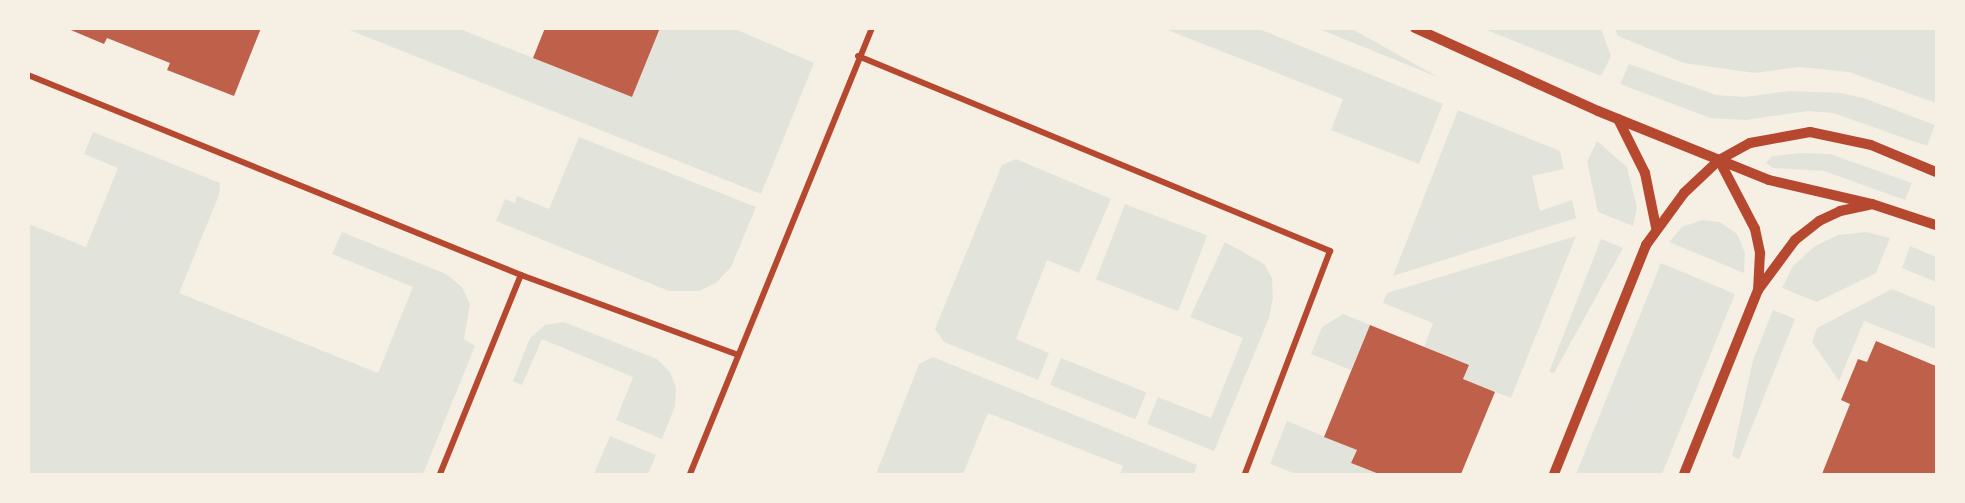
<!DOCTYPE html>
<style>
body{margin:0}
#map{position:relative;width:1965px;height:503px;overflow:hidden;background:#f6efe4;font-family:Inter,sans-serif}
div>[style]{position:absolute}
.green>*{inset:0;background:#e2e4dc;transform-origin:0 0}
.building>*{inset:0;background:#bf614a}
.minor>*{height:6px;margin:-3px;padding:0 3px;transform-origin:3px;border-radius:3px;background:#b5482f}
.tertiary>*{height:10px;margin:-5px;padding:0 5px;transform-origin:5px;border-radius:5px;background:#b5482f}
span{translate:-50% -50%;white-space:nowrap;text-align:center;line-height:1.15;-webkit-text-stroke:4.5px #f6efe4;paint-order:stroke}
.frame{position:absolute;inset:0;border:30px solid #f6efe4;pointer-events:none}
</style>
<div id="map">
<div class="green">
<i style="clip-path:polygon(347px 29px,460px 29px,631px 97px,660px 29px,735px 29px,814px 63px,761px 194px)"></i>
<i style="clip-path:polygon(1165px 29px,1259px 29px,1443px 104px,1419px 164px,1331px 130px,1343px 99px)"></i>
<i style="clip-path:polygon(1319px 29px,1352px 29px,1440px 78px)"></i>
<i style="clip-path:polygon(1484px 29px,1601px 29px,1611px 56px,1601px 76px)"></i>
<i style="clip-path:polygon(1615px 29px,1936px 29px,1936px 103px,1849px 72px,1799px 67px,1755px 73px,1684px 63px,1618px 36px)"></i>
<i style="clip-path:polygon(1629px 64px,1716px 95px,1744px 97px,1789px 91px,1841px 93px,1864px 98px,1935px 125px,1927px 146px,1833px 113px,1808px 111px,1746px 120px,1710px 118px,1620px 84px)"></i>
<i style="clip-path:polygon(1458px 110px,1560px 151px,1564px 169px,1532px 176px,1540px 211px,1572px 200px,1576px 218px,1393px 276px)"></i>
<i style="clip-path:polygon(93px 132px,220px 183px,219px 195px,179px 293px,378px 373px,413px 287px,332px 254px,342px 232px,446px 274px,462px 287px,470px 304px,464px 339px,475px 346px,423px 474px,29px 474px,29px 224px,86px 247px,118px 168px,84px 154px)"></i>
<i style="clip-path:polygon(579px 137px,756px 207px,731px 267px,716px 283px,699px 291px,669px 291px,496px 221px,505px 199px,515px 203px,517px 196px,549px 209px)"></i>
<i style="clip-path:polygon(1597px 141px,1627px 167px,1637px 207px,1633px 226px,1598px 212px,1587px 162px)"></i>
<i style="clip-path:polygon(1802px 153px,1830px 154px,1912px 183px,1905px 200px,1824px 171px,1773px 168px,1766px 163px,1772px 156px)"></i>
<i style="clip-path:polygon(1016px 159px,1111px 199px,1079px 273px,1047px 260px,1016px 339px,1049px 353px,1038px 380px,944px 342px,935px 329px,1002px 165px)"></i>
<i style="left:1125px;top:204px;width:88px;height:81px;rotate:21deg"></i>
<i style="clip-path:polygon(1702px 220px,1720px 222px,1737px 234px,1745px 253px,1744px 273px,1669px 242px,1682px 227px)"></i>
<i style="clip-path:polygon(1866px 232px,1890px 238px,1876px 273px,1817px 302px,1782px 288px,1793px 266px,1815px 246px,1838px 235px)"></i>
<i style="clip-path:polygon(1576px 236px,1511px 398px,1463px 379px,1468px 365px,1424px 347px,1433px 323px,1383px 303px,1387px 293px)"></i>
<i style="clip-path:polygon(1601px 239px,1623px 248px,1554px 373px,1549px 372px)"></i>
<i style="clip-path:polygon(1225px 242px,1264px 264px,1272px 278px,1273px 298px,1269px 318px,1214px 451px,1147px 424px,1158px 397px,1211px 418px,1243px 338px,1190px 317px)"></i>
<i style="clip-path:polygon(1910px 246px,1936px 257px,1936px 282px,1902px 268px)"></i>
<i style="clip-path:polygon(1661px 263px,1735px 294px,1662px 474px,1576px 474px)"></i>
<i style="clip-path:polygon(1892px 289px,1936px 307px,1936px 349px,1864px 321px,1839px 381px,1812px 342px,1817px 328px)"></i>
<i style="clip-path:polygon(1773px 310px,1795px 319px,1739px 459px,1732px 456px,1753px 360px)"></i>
<i style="clip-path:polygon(1343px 314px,1370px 325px,1351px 370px,1311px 354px,1322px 327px)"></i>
<i style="clip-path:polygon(564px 322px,657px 359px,670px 372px,676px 388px,675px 406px,662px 439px,616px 420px,633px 377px,542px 339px,522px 385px,513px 381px,530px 338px,545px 325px)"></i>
<i style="clip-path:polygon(933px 357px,1197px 465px,1194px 474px,1120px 474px,1123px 466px,988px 413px,963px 474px,876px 474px,919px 364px)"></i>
<i style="left:1061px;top:358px;width:92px;height:29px;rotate:22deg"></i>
<i style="clip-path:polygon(1287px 421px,1357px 450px,1351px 463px,1379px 474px,1296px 474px,1270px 464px)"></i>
<i style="clip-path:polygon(610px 436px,656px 455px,648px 474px,594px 474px)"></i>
</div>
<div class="building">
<i style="clip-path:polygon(66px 28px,261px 28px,234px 96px,167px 70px,170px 63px,107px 38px,104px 44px)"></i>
<i style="clip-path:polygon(545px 28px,660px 28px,632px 97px,533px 58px)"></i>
<i style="clip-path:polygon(1370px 325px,1469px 365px,1463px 379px,1495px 392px,1461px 474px,1379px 474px,1351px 463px,1357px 450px,1324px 437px)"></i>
<i style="clip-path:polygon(1876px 341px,1936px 366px,1936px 474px,1822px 474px,1850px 404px,1841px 400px,1858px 359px,1867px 362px)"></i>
</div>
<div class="minor">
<i style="left:858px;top:56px;width:511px;rotate:22.45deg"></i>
<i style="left:1330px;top:251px;width:239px;rotate:110.9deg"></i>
<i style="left:28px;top:75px;width:532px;rotate:22.08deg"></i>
<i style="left:521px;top:275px;width:231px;rotate:20.2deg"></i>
<i style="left:440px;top:474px;width:215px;rotate:-67.9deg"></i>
<i style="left:690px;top:474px;width:482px;rotate:-67.8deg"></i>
</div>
<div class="tertiary">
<i style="left:1415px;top:28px;width:201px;rotate:24.4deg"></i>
<i style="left:1598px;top:111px;width:184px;rotate:22deg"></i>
<i style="left:1769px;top:180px;width:106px;rotate:13.1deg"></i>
<i style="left:1872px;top:204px;width:67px;rotate:18.2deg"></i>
<i style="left:1618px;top:119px;width:60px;rotate:63.4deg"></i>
<i style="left:1645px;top:173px;width:55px;rotate:78.5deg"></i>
<i style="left:1719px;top:160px;width:78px;rotate:62.4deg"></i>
<i style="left:1755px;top:229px;width:25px;rotate:78deg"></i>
<i style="left:1760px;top:253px;width:37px;rotate:93deg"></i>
<i style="left:1554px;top:474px;width:247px;rotate:-68.1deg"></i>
<i style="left:1646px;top:245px;width:64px;rotate:-53.8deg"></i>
<i style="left:1684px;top:193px;width:48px;rotate:-43.3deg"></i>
<i style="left:1719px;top:160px;width:35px;rotate:-29deg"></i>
<i style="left:1750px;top:143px;width:61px;rotate:-10.4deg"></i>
<i style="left:1810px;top:132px;width:62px;rotate:12deg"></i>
<i style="left:1871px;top:145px;width:70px;rotate:22.6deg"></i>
<i style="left:1684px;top:474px;width:198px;rotate:-68.1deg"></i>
<i style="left:1758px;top:290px;width:62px;rotate:-53.5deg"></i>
<i style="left:1795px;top:240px;width:31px;rotate:-38deg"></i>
<i style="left:1819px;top:221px;width:23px;rotate:-25deg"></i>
<i style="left:1840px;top:211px;width:30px;rotate:-12deg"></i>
</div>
<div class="frame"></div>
</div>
